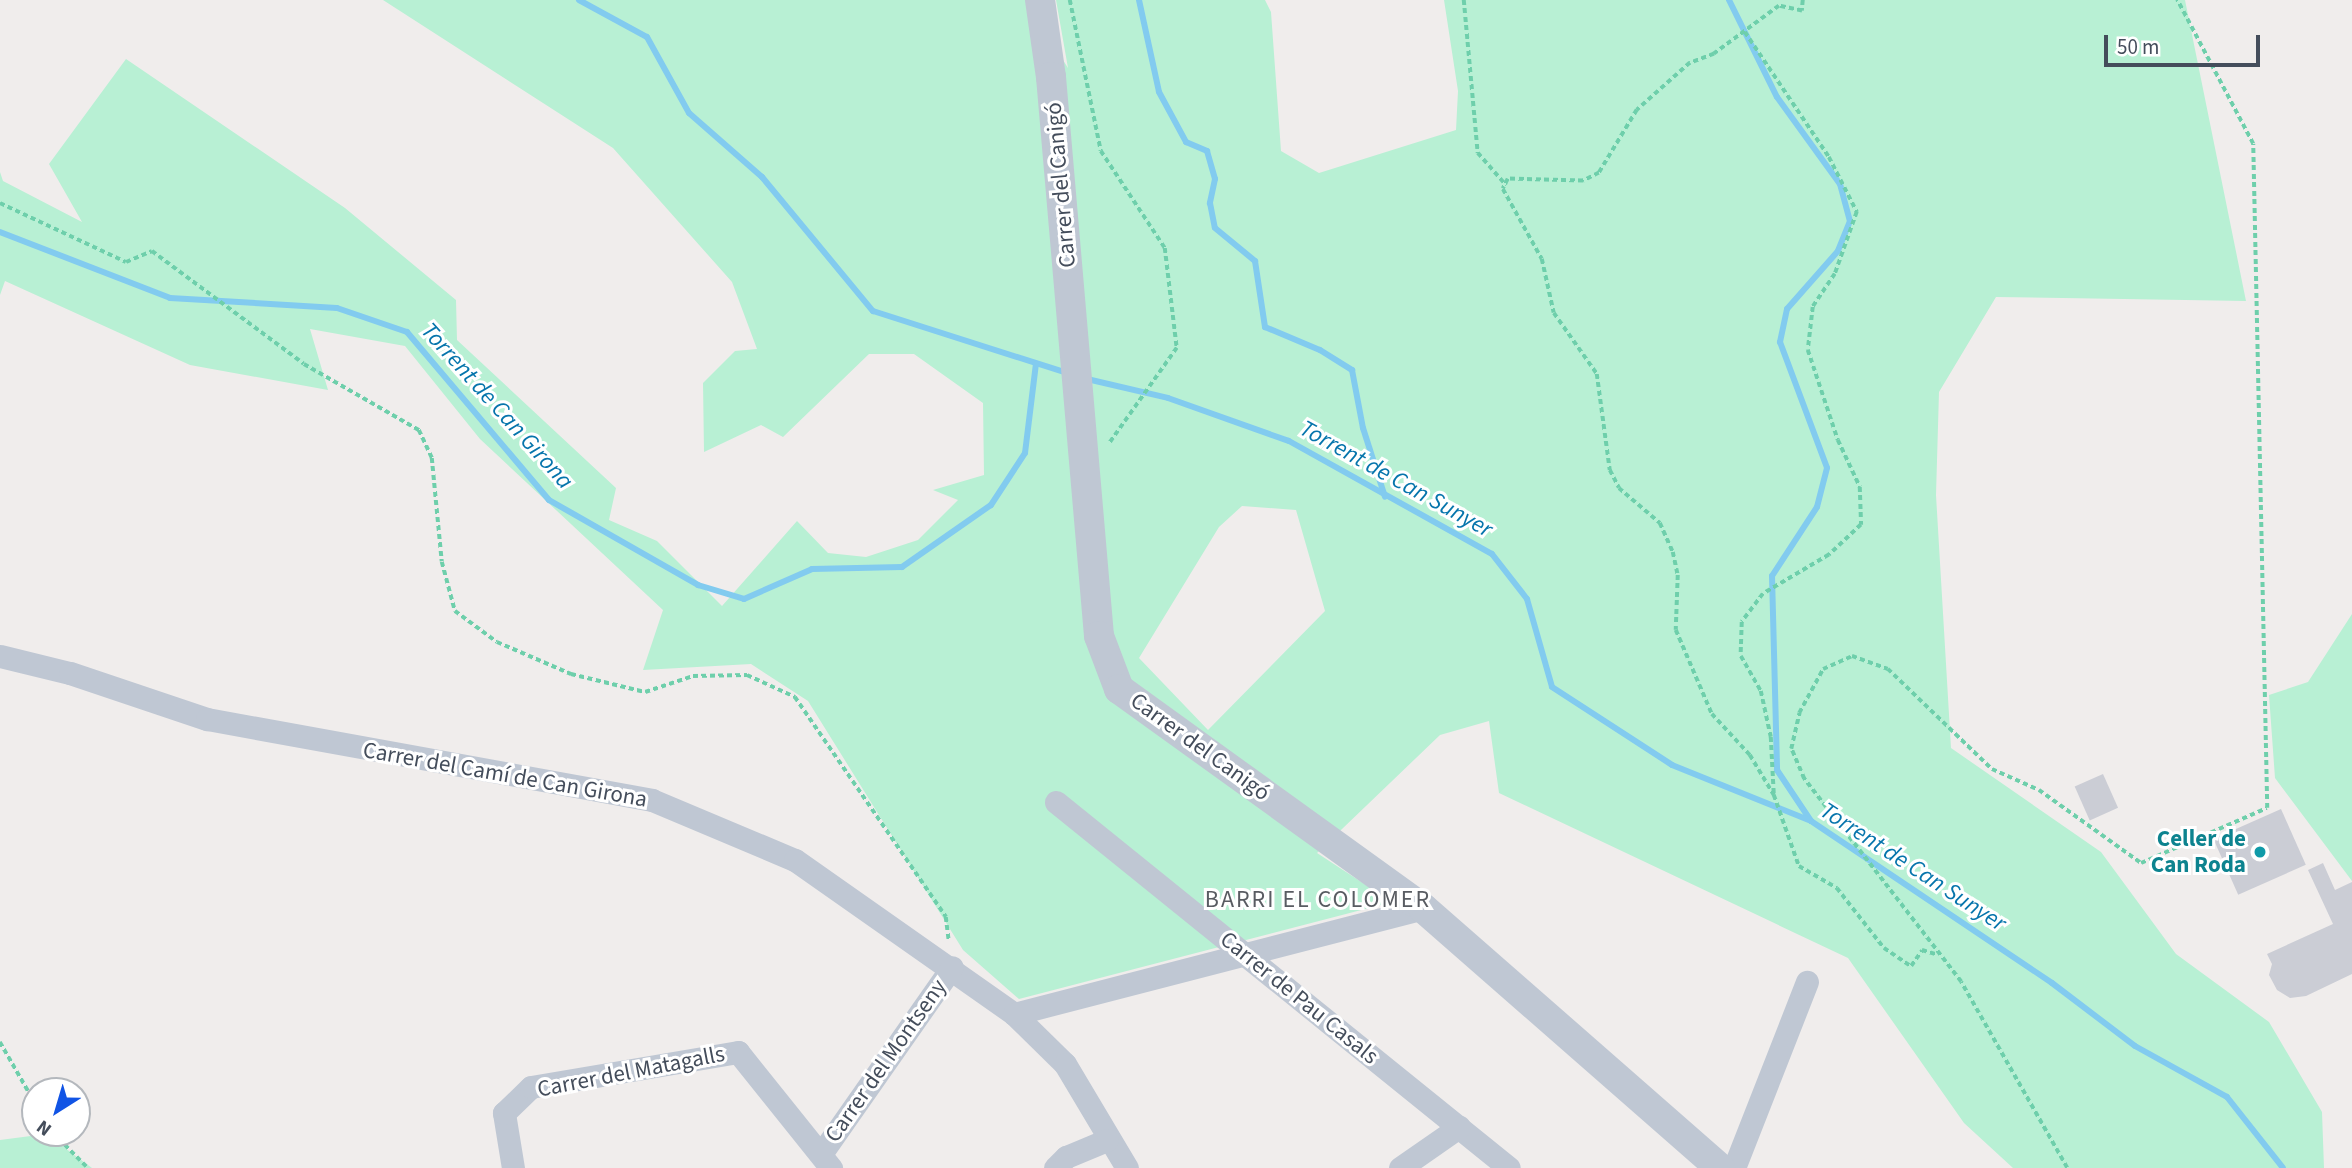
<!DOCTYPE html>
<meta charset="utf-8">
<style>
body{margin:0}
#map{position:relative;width:2352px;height:1168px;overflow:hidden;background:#f0edec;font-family:"Source Sans 3",sans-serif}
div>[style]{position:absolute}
.green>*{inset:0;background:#b8f0d4}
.stream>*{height:6px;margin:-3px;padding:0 3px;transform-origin:3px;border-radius:3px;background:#82cbef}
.building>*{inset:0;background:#cbcdd5;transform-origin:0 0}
.path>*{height:3.5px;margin-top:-1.75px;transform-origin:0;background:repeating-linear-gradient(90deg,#6ecfab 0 5px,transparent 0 8.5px)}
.minor>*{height:23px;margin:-11.5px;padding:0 11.5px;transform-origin:11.5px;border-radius:11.5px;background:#bfc7d3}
.tertiary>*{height:30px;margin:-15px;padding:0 15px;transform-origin:15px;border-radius:15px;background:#bfc7d3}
.dots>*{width:19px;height:19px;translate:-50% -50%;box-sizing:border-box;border:4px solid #fff;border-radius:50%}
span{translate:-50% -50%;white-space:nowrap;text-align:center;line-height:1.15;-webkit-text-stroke:6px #fff;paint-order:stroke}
.street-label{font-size:23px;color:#444d5b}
.culture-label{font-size:23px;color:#0d838f;font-weight:700}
.right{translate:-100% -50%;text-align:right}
.water-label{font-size:24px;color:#0675ac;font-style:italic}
.neighbourhood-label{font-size:24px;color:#595c62;letter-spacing:2px}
.north{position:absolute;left:21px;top:1077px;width:70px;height:70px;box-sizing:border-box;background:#fff;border:2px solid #b4b8bd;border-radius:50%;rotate:217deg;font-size:19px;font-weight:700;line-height:28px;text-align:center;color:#444d5b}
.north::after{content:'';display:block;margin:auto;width:24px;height:32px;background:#1154e5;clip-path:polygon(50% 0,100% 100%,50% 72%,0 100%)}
.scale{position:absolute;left:2104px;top:35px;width:156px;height:32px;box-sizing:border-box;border:4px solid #444d5b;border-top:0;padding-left:9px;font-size:21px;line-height:24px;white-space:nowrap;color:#444d5b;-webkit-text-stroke:5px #fff;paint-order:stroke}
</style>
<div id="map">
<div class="green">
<i style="clip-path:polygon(evenodd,383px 0,1025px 0,1068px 68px,1056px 0,1265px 0,1271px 12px,1281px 151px,1319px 173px,1456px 130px,1458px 91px,1444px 0,2185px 0,2246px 301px,1996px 297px,1939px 392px,1936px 495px,1951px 748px,2101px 852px,2176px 954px,2269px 1022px,2322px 1112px,2324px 1168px,2013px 1168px,1964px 1123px,1848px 958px,1499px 793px,1489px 721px,1440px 735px,1317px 853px,1392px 902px,1019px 999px,963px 950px,808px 701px,751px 664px,643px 670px,663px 610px,480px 439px,405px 346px,310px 329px,328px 390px,190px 365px,5px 281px,0 295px,0 172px,3px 181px,82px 222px,49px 164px,126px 59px,345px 208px,456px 300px,457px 340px,616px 488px,609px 520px,657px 541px,722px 606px,797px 521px,828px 553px,866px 557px,918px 540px,958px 500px,933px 490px,984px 475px,983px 403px,914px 354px,869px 354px,783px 437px,761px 425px,704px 452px,703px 383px,735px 351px,757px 349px,732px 282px,613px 148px,383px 0,1242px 506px,1296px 510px,1325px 611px,1208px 730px,1139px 658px,1219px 527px,1242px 506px)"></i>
<i style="clip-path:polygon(2352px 614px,2352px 881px,2275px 778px,2269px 695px,2308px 682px)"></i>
<i style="clip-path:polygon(46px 1134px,92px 1168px,0 1168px,0 1140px)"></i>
</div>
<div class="stream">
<i style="left:579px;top:0;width:77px;rotate:28.6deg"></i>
<i style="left:647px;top:37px;width:87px;rotate:61.1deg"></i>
<i style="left:689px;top:113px;width:97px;rotate:41.2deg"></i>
<i style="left:762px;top:177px;width:174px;rotate:50.4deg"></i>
<i style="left:873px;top:311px;width:207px;rotate:17.7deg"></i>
<i style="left:1139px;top:0;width:94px;rotate:77.7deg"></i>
<i style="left:1159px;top:92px;width:57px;rotate:61.6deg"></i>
<i style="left:1186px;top:142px;width:23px;rotate:23deg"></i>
<i style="left:1207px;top:151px;width:29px;rotate:74deg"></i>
<i style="left:1215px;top:179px;width:25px;rotate:102deg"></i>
<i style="left:1210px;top:203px;width:25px;rotate:79deg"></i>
<i style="left:1215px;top:228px;width:52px;rotate:39.5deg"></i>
<i style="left:1255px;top:261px;width:67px;rotate:81.4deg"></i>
<i style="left:1265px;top:327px;width:60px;rotate:22.7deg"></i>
<i style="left:1320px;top:350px;width:38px;rotate:32deg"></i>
<i style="left:1352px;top:370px;width:59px;rotate:79.3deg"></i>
<i style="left:1363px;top:428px;width:72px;rotate:72.3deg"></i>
<i style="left:1729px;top:0;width:108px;rotate:63.7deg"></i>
<i style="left:1777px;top:97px;width:107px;rotate:54.1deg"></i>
<i style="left:1840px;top:184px;width:38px;rotate:75deg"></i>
<i style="left:1850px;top:221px;width:32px;rotate:112deg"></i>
<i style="left:1838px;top:251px;width:77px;rotate:131.3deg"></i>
<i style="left:1787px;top:309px;width:34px;rotate:102deg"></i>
<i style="left:1780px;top:342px;width:134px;rotate:69.5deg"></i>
<i style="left:1827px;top:468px;width:40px;rotate:104.4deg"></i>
<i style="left:1817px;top:507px;width:82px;rotate:123.1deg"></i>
<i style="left:1772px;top:576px;width:194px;rotate:88.5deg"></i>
<i style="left:1777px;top:770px;width:61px;rotate:56.3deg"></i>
<i style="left:0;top:232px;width:182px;rotate:21.2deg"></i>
<i style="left:170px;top:298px;width:167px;rotate:3.4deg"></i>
<i style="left:337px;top:308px;width:74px;rotate:18.9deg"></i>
<i style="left:407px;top:332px;width:220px;rotate:49.8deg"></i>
<i style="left:549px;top:500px;width:172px;rotate:29.7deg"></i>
<i style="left:698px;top:585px;width:48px;rotate:16.9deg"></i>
<i style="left:744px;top:599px;width:74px;rotate:-23.8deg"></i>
<i style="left:812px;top:569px;width:90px;rotate:-1.3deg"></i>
<i style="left:902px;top:567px;width:108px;rotate:-34.9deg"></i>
<i style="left:991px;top:505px;width:62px;rotate:-56.8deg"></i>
<i style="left:1025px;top:453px;width:90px;rotate:-83deg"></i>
<i style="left:1087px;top:379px;width:83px;rotate:13.2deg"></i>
<i style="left:1168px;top:398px;width:128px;rotate:19.6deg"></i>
<i style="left:1289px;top:441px;width:232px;rotate:29.1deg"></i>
<i style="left:1492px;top:554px;width:57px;rotate:52.1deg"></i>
<i style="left:1527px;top:599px;width:91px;rotate:74.1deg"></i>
<i style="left:1552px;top:687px;width:143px;rotate:33deg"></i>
<i style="left:1672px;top:765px;width:150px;rotate:21.9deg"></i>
<i style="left:1811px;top:821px;width:290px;rotate:33.9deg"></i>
<i style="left:2052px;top:983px;width:104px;rotate:37.2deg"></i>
<i style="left:2135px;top:1046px;width:105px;rotate:29deg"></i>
<i style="left:2227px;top:1097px;width:90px;rotate:51.7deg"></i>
</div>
<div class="building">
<i style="left:2103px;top:774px;width:37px;height:31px;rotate:66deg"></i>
<i style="left:2281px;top:809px;width:61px;height:74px;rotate:66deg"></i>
<i style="clip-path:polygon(2323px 863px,2335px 890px,2352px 882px,2352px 974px,2306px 996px,2290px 998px,2277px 990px,2269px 975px,2272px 964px,2267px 954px,2333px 924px,2308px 870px)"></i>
</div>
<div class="path">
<i style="left:1070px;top:0;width:154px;rotate:78.4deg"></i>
<i style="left:1101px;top:151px;width:116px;rotate:56.6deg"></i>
<i style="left:1165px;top:248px;width:101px;rotate:83.2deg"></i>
<i style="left:1177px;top:348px;width:118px;rotate:125.3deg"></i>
<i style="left:1464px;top:0;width:154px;rotate:84.8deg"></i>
<i style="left:1478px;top:153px;width:43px;rotate:48.8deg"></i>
<i style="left:1803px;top:0;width:11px;rotate:95deg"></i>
<i style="left:1802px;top:11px;width:24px;rotate:-168deg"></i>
<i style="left:1779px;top:6px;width:81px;rotate:143.6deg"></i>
<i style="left:1714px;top:54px;width:26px;rotate:159deg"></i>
<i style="left:1690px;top:63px;width:71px;rotate:138.4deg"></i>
<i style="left:1637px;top:110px;width:74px;rotate:121.1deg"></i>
<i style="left:1599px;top:173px;width:18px;rotate:153deg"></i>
<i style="left:1583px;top:181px;width:75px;rotate:-178.5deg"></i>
<i style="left:1508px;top:179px;width:11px;rotate:117deg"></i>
<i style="left:1503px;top:189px;width:80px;rotate:60.9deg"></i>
<i style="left:1542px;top:259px;width:55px;rotate:77.5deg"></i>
<i style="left:1554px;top:313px;width:75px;rotate:54.8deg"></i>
<i style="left:1597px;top:374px;width:97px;rotate:82.3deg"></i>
<i style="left:1610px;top:470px;width:20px;rotate:63deg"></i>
<i style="left:1619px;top:488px;width:54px;rotate:40.5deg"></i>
<i style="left:1660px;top:523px;width:32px;rotate:66deg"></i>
<i style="left:1673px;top:552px;width:24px;rotate:78deg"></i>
<i style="left:1678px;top:575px;width:55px;rotate:92.1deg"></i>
<i style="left:1676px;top:630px;width:91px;rotate:66.8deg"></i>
<i style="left:1712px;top:714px;width:56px;rotate:47.2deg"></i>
<i style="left:1750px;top:755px;width:47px;rotate:59deg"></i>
<i style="left:1774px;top:795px;width:75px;rotate:70.6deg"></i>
<i style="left:1799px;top:866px;width:44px;rotate:30.1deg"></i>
<i style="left:1837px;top:888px;width:76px;rotate:51.9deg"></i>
<i style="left:1884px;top:948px;width:32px;rotate:34deg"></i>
<i style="left:1911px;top:966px;width:19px;rotate:-55deg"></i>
<i style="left:1922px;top:950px;width:17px;rotate:17deg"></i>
<i style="left:1745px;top:32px;width:151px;rotate:56.1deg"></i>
<i style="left:1829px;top:157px;width:62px;rotate:63deg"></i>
<i style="left:1857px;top:212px;width:66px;rotate:109.5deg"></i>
<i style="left:1835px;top:274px;width:40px;rotate:124deg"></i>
<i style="left:1813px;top:307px;width:43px;rotate:96.6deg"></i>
<i style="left:1808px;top:350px;width:95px;rotate:71.6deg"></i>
<i style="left:1838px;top:440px;width:52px;rotate:64.9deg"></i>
<i style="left:1860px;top:487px;width:38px;rotate:88deg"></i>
<i style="left:1861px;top:525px;width:44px;rotate:136.8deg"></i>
<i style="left:1829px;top:555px;width:77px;rotate:149.4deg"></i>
<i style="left:1763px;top:594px;width:35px;rotate:127deg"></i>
<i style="left:1742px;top:622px;width:34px;rotate:92deg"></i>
<i style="left:1741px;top:656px;width:40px;rotate:60.3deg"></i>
<i style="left:1761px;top:691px;width:47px;rotate:77.7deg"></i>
<i style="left:1771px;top:737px;width:57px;rotate:87deg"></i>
<i style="left:0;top:203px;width:139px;rotate:25.1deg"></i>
<i style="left:126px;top:262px;width:28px;rotate:-23deg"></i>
<i style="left:152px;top:251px;width:189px;rotate:36.6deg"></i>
<i style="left:304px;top:364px;width:133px;rotate:29.9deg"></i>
<i style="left:419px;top:430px;width:31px;rotate:65deg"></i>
<i style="left:432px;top:458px;width:104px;rotate:84.5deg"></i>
<i style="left:442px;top:562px;width:51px;rotate:75.1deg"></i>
<i style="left:455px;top:611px;width:52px;rotate:36.4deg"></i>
<i style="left:497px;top:642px;width:81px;rotate:23.4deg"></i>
<i style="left:571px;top:674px;width:76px;rotate:13.7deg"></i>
<i style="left:645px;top:692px;width:51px;rotate:-18.4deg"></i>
<i style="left:693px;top:676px;width:54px;rotate:-1.1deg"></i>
<i style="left:747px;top:675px;width:53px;rotate:24.6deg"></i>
<i style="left:795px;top:697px;width:267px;rotate:55.5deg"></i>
<i style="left:946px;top:917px;width:24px;rotate:83deg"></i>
<i style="left:0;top:1042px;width:70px;rotate:60.2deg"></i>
<i style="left:53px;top:1133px;width:49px;rotate:45deg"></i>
<i style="left:2067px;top:1168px;width:214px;rotate:-119.7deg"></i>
<i style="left:1961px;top:982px;width:257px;rotate:-127.7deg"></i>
<i style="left:1804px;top:779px;width:33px;rotate:-113deg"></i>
<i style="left:1791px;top:749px;width:37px;rotate:-77deg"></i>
<i style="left:1799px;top:713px;width:50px;rotate:-61.4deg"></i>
<i style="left:1823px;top:669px;width:32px;rotate:-24deg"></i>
<i style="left:1852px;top:656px;width:38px;rotate:20deg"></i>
<i style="left:1888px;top:669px;width:144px;rotate:43.9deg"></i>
<i style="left:1992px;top:769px;width:51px;rotate:24.1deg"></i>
<i style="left:2039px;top:790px;width:125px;rotate:35.6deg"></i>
<i style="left:2141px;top:863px;width:137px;rotate:-23.6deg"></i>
<i style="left:2267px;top:808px;width:664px;rotate:-91.21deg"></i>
<i style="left:2253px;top:144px;width:163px;rotate:-117.8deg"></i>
</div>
<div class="minor">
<i style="left:0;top:656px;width:72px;rotate:13.7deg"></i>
<i style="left:70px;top:673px;width:145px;rotate:18.6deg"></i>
<i style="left:207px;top:719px;width:452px;rotate:10.3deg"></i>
<i style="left:652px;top:800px;width:155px;rotate:22.8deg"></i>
<i style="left:795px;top:860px;width:268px;rotate:35.1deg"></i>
<i style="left:1014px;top:1014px;width:71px;rotate:44.4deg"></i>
<i style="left:1065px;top:1064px;width:121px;rotate:59.2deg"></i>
<i style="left:1056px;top:802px;width:582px;rotate:38.94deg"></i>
<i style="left:1014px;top:1014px;width:423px;rotate:-14.5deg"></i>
<i style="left:821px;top:1154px;width:228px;rotate:-55deg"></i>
<i style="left:513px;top:1168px;width:56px;rotate:-99.3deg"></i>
<i style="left:504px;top:1113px;width:37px;rotate:-44deg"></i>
<i style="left:531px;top:1087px;width:210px;rotate:-9.6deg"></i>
<i style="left:738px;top:1052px;width:149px;rotate:51.3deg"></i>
<i style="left:1055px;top:1168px;width:16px;rotate:-45deg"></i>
<i style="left:1066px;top:1157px;width:44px;rotate:-22.5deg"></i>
<i style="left:1400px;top:1168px;width:72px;rotate:-34.8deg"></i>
<i style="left:1734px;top:1168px;width:200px;rotate:-68.6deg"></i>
</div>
<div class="tertiary">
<i style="left:1040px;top:0;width:78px;rotate:81.9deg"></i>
<i style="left:1051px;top:77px;width:561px;rotate:85.09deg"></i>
<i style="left:1099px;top:636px;width:57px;rotate:69.3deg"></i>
<i style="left:1119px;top:689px;width:375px;rotate:35.8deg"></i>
<i style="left:1423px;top:908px;width:395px;rotate:41.2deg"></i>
</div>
<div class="dots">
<i style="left:2260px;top:852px;background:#0f9aa8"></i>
</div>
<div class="street-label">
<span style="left:1061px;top:185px;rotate:-95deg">Carrer del Canigó</span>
<span style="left:1200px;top:747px;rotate:36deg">Carrer del Canigó</span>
<span style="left:505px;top:775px;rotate:10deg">Carrer del Camí de Can Girona</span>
<span style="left:1299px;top:998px;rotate:39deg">Carrer de Pau Casals</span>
<span style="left:886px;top:1061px;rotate:-55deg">Carrer del Montseny</span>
<span style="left:631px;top:1072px;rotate:-11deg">Carrer del Matagalls</span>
</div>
<div class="culture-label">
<span class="right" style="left:2246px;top:852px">Celler de<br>Can Roda</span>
</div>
<div class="water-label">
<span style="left:497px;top:406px;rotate:48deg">Torrent de Can Girona</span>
<span style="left:1396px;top:479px;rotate:29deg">Torrent de Can Sunyer</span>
<span style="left:1913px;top:867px;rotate:33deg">Torrent de Can Sunyer</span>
</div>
<div class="neighbourhood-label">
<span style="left:1318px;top:900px">BARRI EL COLOMER</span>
</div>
<div class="north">N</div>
<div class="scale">50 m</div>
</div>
